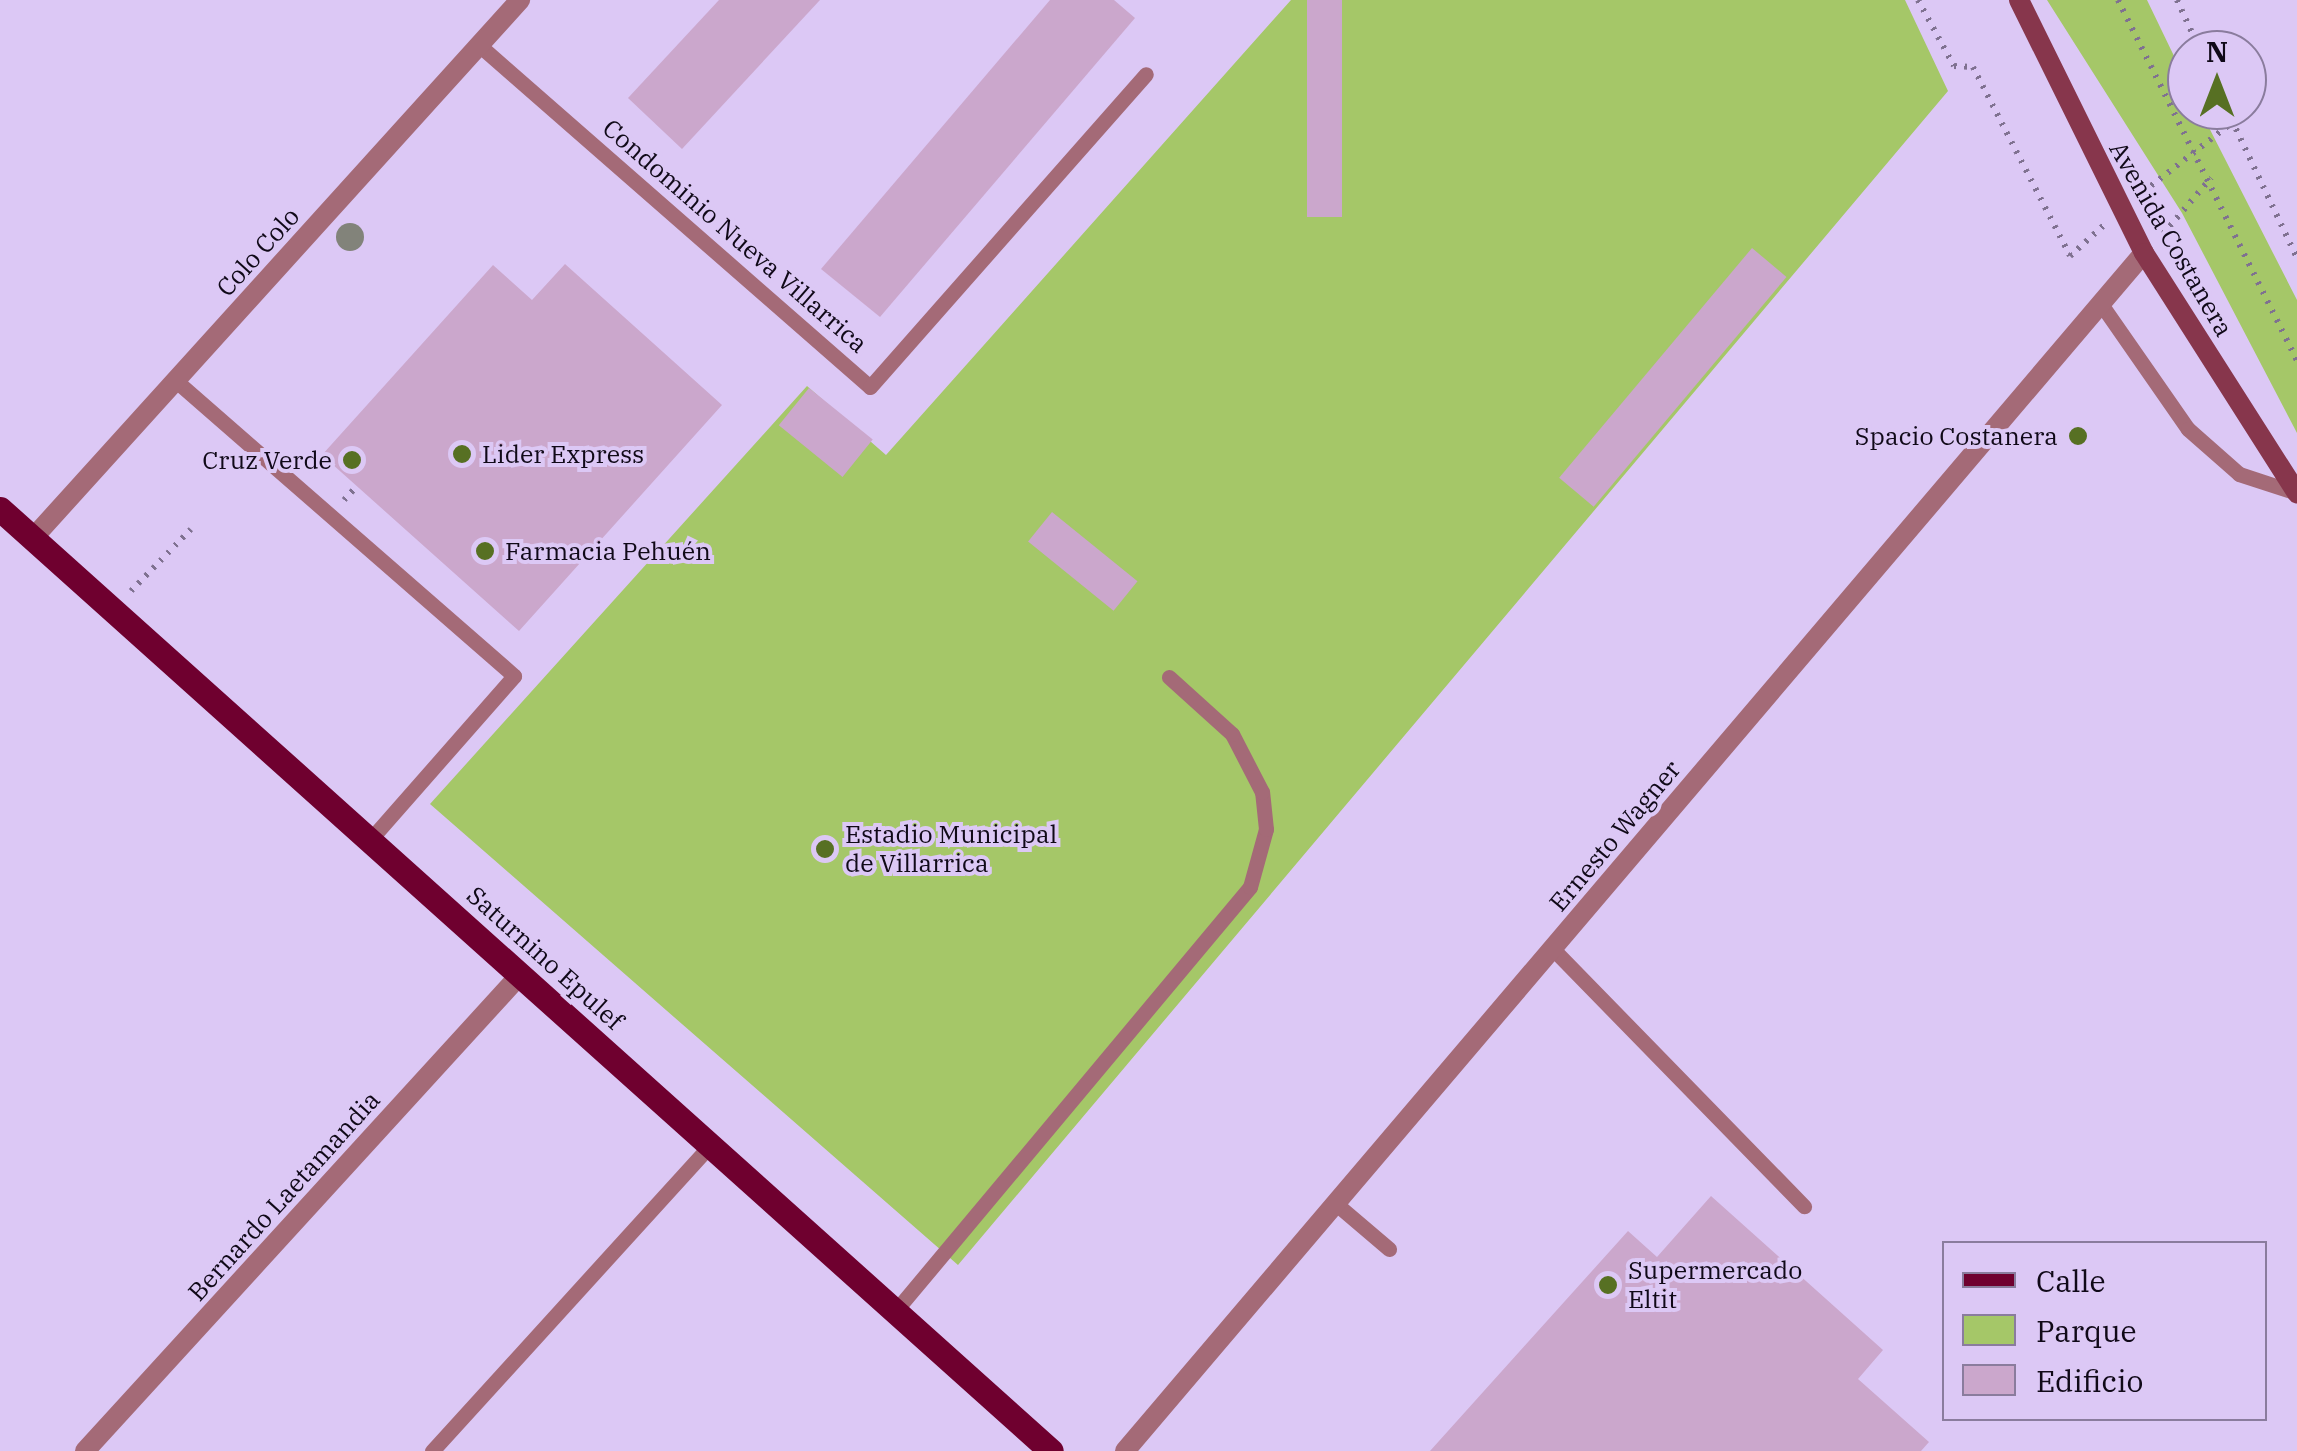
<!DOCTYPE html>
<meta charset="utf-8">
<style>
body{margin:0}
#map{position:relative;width:2297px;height:1451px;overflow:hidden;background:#dcc8f5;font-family:"IBM Plex Serif",serif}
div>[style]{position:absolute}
.green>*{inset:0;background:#a5c768}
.building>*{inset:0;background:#cba7cc;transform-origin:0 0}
.path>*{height:6px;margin-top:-3px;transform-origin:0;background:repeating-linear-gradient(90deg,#7f7190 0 2.5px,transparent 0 10.5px)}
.service>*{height:15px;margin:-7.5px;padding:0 7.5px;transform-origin:7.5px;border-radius:7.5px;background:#a46a77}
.minor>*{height:20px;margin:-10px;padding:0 10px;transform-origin:10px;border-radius:10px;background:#a46a77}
.tertiary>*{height:20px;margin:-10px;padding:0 10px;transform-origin:10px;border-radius:10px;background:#a46a77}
.secondary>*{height:20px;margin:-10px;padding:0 10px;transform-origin:10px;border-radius:10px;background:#87364c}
.primary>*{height:25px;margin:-12.5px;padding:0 12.5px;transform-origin:12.5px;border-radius:12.5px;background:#6f002f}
.trees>*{width:28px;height:28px;margin:-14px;border-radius:50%;background:#82837a}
.dots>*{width:28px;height:28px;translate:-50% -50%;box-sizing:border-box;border:5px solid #dcc8f5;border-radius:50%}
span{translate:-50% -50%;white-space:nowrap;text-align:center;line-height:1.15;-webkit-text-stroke:8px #dcc8f5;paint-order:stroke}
.street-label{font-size:25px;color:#100918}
.poi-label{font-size:25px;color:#100918}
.right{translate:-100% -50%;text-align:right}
.left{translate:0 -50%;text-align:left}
.legend{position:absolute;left:1942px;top:1241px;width:325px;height:180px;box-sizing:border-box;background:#dcc8f5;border:2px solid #8a7c9d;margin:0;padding:12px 18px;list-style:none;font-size:30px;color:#100918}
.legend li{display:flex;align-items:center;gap:20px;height:50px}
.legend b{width:50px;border:2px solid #8a7c9d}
.north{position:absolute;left:2167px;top:30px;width:100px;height:100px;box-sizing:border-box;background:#dcc8f5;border:2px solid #8a7c9d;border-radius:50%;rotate:0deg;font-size:28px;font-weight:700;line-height:40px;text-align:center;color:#100918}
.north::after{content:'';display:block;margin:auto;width:35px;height:45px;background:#577023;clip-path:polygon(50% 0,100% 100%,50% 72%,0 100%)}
</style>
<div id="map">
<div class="green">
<i style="clip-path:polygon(1291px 0,1905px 0,1948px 91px,958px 1265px,430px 804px,807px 386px,886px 455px)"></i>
<i style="clip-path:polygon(2047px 0,2147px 0,2187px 83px,2187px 110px,2200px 110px,2297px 300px,2297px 433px,2182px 213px)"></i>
</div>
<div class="building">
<i style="clip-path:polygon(719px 0,820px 0,682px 149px,628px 98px)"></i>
<i style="clip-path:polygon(1050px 0,1114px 0,1135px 18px,880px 317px,821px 269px)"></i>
<i style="left:1307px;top:0;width:35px;height:217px"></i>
<i style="left:1752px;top:248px;width:45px;height:300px;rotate:40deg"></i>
<i style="clip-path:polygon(565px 264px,722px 405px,519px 631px,322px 455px,493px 265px,532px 300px)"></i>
<i style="left:809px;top:388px;width:82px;height:48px;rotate:39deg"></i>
<i style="left:1052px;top:512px;width:110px;height:38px;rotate:39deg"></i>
<i style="clip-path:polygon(1711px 1196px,1883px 1350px,1858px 1379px,1929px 1442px,1921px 1451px,1430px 1451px,1628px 1231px,1657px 1257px)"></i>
</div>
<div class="path">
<i style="left:1918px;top:0;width:75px;rotate:61.4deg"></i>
<i style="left:1954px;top:66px;width:19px;rotate:3deg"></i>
<i style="left:1973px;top:67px;width:212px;rotate:62.8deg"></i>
<i style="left:2070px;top:256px;width:45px;rotate:-42.3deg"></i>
<i style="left:2118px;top:0;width:402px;rotate:63.6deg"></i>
<i style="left:2177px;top:0;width:55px;rotate:65.3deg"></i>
<i style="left:2227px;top:110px;width:164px;rotate:64.7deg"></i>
<i style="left:2143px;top:192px;width:114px;rotate:-37.9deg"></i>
<i style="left:2163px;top:234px;width:74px;rotate:-49.4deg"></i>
<i style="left:344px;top:500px;width:19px;rotate:-47deg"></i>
<i style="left:131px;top:591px;width:86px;rotate:-45.9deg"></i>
</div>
<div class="service">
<i style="left:479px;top:45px;width:519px;rotate:41.18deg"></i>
<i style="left:870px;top:387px;width:417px;rotate:-48.6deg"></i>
<i style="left:2101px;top:304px;width:152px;rotate:55.2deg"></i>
<i style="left:2188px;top:429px;width:68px;rotate:41.4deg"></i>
<i style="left:2239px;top:474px;width:61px;rotate:18.1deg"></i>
<i style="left:175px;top:380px;width:450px;rotate:41.1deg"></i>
<i style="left:514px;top:676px;width:220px;rotate:131.3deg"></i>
<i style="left:1552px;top:948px;width:361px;rotate:45.7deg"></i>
<i style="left:1335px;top:1203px;width:71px;rotate:40.4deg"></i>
<i style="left:897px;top:1309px;width:550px;rotate:-50.09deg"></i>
<i style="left:1250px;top:887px;width:60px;rotate:-74.6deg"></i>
<i style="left:1266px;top:829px;width:37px;rotate:-96deg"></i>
<i style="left:1262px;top:792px;width:65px;rotate:-117.3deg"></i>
<i style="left:1232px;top:734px;width:85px;rotate:-137.9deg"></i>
<i style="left:432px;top:1451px;width:413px;rotate:-47.7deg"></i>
</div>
<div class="minor">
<i style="left:85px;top:1451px;width:645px;rotate:-47.58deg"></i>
<i style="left:1125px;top:1451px;width:1573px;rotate:-49.62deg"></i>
</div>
<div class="tertiary">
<i style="left:33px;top:538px;width:726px;rotate:-47.85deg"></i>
</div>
<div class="secondary">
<i style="left:2019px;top:0;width:282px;rotate:63.7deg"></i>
<i style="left:2144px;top:253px;width:285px;rotate:57.5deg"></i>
</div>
<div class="primary">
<i style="left:0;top:509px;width:1411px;rotate:41.87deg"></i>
</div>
<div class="trees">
<i style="left:350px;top:237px"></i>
</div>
<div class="dots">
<i style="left:2078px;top:436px;background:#577023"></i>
<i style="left:462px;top:454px;background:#577023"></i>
<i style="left:352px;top:460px;background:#577023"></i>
<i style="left:485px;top:551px;background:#577023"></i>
<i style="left:825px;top:849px;background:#577023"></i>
<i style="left:1608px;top:1285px;background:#577023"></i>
</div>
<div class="street-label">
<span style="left:735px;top:236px;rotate:41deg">Condominio Nueva Villarrica</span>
<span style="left:2171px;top:239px;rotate:60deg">Avenida Costanera</span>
<span style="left:258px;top:252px;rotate:-48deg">Colo Colo</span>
<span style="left:1615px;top:836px;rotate:-50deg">Ernesto Wagner</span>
<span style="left:545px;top:958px;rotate:42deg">Saturnino Epulef</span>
<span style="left:284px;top:1196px;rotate:-48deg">Bernardo Laetamandia</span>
</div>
<div class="poi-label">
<span class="right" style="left:2058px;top:436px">Spacio Costanera</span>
<span class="left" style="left:482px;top:454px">Lider Express</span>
<span class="right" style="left:332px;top:460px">Cruz Verde</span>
<span class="left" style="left:505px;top:551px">Farmacia Pehuén</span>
<span class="left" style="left:845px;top:849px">Estadio Municipal<br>de Villarrica</span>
<span class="left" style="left:1628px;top:1285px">Supermercado<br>Eltit</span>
</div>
<ul class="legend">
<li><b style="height:12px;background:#6f002f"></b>Calle</li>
<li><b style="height:28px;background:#a5c768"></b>Parque</li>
<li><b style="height:28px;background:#cba7cc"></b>Edificio</li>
</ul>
<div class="north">N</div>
</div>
